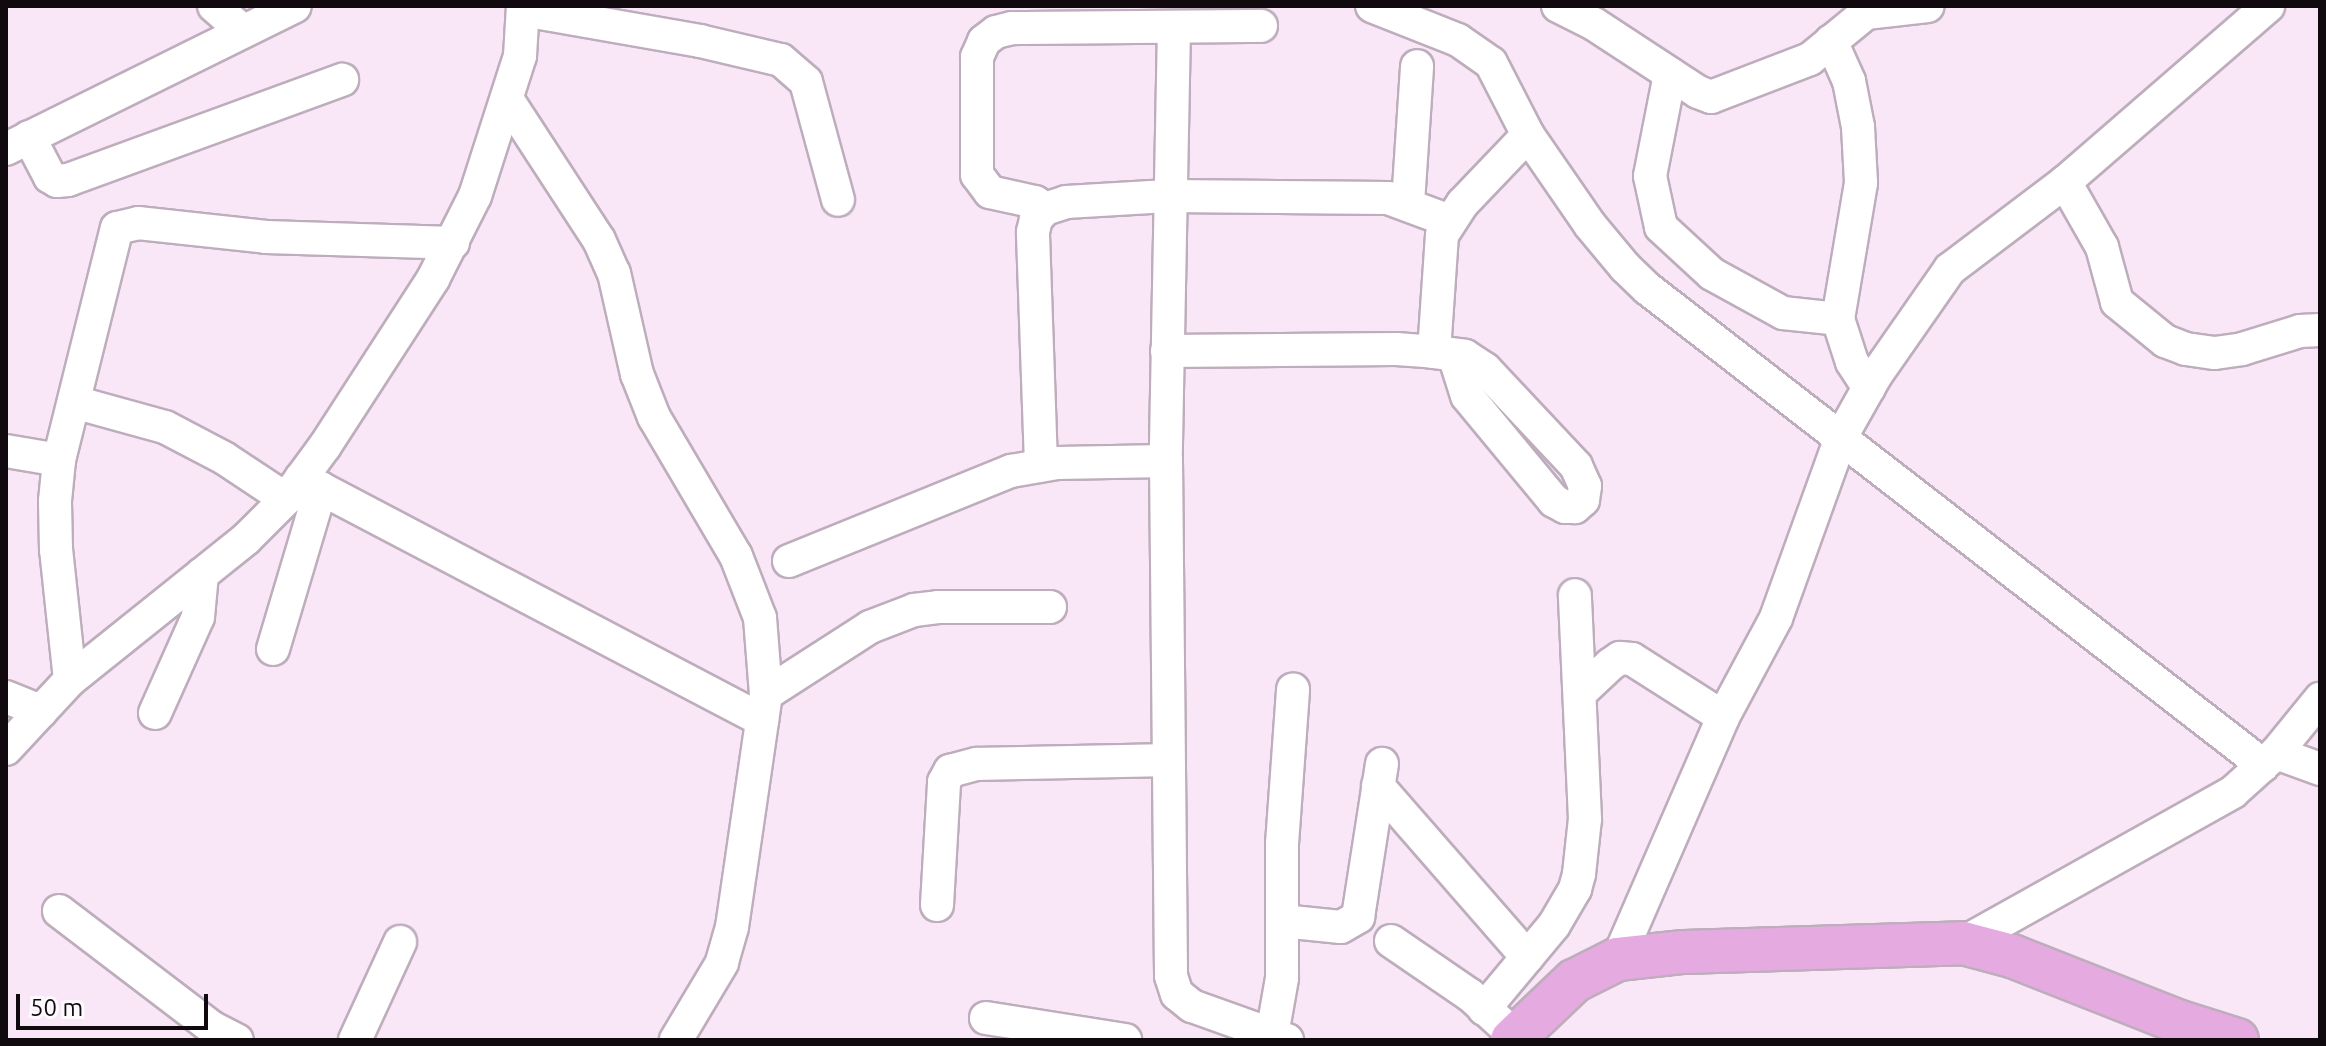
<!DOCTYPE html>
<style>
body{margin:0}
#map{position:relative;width:2326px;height:1046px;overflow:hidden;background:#f9e7f7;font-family:Ubuntu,sans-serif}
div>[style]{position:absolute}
.roads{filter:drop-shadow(2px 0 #beadbc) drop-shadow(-2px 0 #beadbc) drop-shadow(0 2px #beadbc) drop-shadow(0 -2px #beadbc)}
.minor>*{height:32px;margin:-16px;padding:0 16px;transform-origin:16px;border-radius:16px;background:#fff}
.major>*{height:42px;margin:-21px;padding:0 21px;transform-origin:21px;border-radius:21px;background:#e5abe1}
span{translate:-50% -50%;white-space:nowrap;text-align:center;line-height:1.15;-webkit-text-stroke:8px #fdfafd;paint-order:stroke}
.frame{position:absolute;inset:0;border:8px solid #100a0f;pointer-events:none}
.scale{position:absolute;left:16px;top:994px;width:192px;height:36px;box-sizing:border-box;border:4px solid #100a0f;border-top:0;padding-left:10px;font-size:24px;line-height:28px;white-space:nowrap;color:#100a0f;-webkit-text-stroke:6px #fdfafd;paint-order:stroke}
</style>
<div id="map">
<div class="roads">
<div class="minor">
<i style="left:214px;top:6px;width:38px;rotate:41deg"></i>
<i style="left:1372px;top:6px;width:92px;rotate:21.6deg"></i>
<i style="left:1458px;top:40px;width:40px;rotate:34.9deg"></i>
<i style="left:1491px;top:63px;width:81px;rotate:62.8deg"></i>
<i style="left:1528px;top:135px;width:109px;rotate:55.4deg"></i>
<i style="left:1590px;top:225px;width:55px;rotate:50.2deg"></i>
<i style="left:1625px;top:267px;width:32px;rotate:44deg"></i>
<i style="left:1648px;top:289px;width:778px;rotate:37.74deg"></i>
<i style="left:1558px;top:6px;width:40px;rotate:26.6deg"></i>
<i style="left:1594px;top:24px;width:124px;rotate:33.2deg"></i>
<i style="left:1698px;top:92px;width:14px;rotate:21deg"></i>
<i style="left:1711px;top:97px;width:106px;rotate:-21deg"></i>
<i style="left:1810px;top:59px;width:72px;rotate:-39.4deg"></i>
<i style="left:1866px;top:13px;width:62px;rotate:-6.4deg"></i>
<i style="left:523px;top:10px;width:180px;rotate:9.9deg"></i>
<i style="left:700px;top:41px;width:83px;rotate:13.2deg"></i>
<i style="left:781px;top:60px;width:33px;rotate:41deg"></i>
<i style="left:806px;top:82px;width:122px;rotate:74.8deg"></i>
<i style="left:1174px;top:27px;width:434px;rotate:91.1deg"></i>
<i style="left:1166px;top:461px;width:515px;rotate:89.44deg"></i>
<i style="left:1171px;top:976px;width:19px;rotate:72deg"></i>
<i style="left:1177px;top:994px;width:19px;rotate:39deg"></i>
<i style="left:1192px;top:1006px;width:101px;rotate:19.7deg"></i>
<i style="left:1831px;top:41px;width:44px;rotate:65.8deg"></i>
<i style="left:1849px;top:81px;width:47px;rotate:78.9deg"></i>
<i style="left:1858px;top:127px;width:56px;rotate:86.9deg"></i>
<i style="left:1861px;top:183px;width:138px;rotate:99.6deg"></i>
<i style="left:1838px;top:319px;width:45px;rotate:72deg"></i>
<i style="left:1852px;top:362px;width:31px;rotate:57deg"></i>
<i style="left:1670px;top:74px;width:104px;rotate:101.1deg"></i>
<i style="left:1650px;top:176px;width:52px;rotate:77.8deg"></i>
<i style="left:1661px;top:227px;width:69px;rotate:42.7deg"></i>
<i style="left:1712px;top:274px;width:81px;rotate:28.8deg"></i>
<i style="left:1783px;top:313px;width:55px;rotate:6.2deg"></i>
<i style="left:507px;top:99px;width:168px;rotate:56.9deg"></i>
<i style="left:599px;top:240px;width:36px;rotate:66deg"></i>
<i style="left:614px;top:273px;width:104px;rotate:77.2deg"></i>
<i style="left:637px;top:374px;width:46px;rotate:68.4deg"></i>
<i style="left:654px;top:417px;width:161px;rotate:59.5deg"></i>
<i style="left:736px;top:556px;width:66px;rotate:68.8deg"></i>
<i style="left:760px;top:618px;width:76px;rotate:85.5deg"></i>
<i style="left:766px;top:694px;width:235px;rotate:98.3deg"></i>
<i style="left:732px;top:927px;width:37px;rotate:106deg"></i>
<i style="left:722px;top:963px;width:90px;rotate:120.9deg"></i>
<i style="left:29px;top:137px;width:45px;rotate:62.3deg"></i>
<i style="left:50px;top:177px;width:8px;rotate:30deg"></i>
<i style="left:57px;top:181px;width:11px;rotate:-5deg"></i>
<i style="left:68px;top:180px;width:292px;rotate:-20.1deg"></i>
<i style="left:6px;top:149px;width:322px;rotate:-26.3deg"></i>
<i style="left:2065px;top:182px;width:75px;rotate:60.4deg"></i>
<i style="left:2102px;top:247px;width:57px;rotate:74.7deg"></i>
<i style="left:2117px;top:302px;width:62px;rotate:39.1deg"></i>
<i style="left:2165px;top:341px;width:22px;rotate:21deg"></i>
<i style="left:2186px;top:349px;width:29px;rotate:8deg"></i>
<i style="left:2215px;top:353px;width:27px;rotate:-8deg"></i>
<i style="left:2242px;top:349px;width:61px;rotate:-17.2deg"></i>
<i style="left:2300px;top:331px;width:20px;rotate:-3deg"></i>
<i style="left:1408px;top:203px;width:137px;rotate:-86.2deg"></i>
<i style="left:1045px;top:209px;width:12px;rotate:-145deg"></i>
<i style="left:1035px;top:202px;width:46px;rotate:-167.5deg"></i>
<i style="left:990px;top:192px;width:21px;rotate:-127deg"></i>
<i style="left:977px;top:175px;width:118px;rotate:-90deg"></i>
<i style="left:977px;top:57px;width:17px;rotate:-66deg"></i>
<i style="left:984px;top:41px;width:15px;rotate:-37deg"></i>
<i style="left:996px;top:32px;width:16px;rotate:-14deg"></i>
<i style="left:1012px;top:28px;width:249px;rotate:-0.5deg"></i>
<i style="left:1167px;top:351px;width:229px;rotate:-0.5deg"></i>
<i style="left:1396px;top:349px;width:30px;rotate:4deg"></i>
<i style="left:1426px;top:351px;width:39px;rotate:7deg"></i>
<i style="left:1465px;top:356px;width:24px;rotate:33deg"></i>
<i style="left:1485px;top:369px;width:133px;rotate:46.8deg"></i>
<i style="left:1576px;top:466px;width:22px;rotate:66deg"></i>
<i style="left:1585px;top:486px;width:14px;rotate:98deg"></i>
<i style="left:1583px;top:500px;width:11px;rotate:139deg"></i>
<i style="left:1575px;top:507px;width:10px;rotate:180deg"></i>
<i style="left:1565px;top:507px;width:13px;rotate:-151deg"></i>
<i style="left:1554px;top:501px;width:136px;rotate:-129.6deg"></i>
<i style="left:1467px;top:396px;width:43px;rotate:-107.6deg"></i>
<i style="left:1434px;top:352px;width:117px;rotate:-86.1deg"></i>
<i style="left:1442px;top:235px;width:38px;rotate:-57deg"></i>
<i style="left:1463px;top:203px;width:94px;rotate:-46.3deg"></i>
<i style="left:74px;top:402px;width:94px;rotate:15.4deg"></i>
<i style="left:165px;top:427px;width:67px;rotate:27.7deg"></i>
<i style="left:224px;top:458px;width:74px;rotate:33.5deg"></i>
<i style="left:6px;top:451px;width:54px;rotate:9.6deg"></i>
<i style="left:1041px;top:464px;width:232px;rotate:-92deg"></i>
<i style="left:1033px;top:232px;width:13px;rotate:-77deg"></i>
<i style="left:1036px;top:219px;width:13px;rotate:-48deg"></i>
<i style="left:1045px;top:209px;width:22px;rotate:-18deg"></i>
<i style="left:1066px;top:202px;width:102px;rotate:-3.4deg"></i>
<i style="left:1168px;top:196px;width:220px;rotate:0.5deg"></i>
<i style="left:1388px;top:198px;width:66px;rotate:20.4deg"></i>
<i style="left:301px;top:478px;width:521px;rotate:27.7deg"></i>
<i style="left:789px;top:561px;width:240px;rotate:-22.1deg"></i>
<i style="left:1011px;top:471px;width:47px;rotate:-9.9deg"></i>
<i style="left:1057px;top:463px;width:109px;rotate:-1.1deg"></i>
<i style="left:273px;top:649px;width:168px;rotate:-73.4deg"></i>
<i style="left:70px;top:680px;width:131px;rotate:-96.1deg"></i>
<i style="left:56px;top:550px;width:49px;rotate:-91.2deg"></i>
<i style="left:55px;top:501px;width:41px;rotate:-84.4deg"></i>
<i style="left:59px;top:460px;width:239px;rotate:-76deg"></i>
<i style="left:117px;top:228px;width:22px;rotate:-13deg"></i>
<i style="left:138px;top:223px;width:129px;rotate:6.2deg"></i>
<i style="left:266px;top:237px;width:187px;rotate:1.8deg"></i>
<i style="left:1580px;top:693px;width:42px;rotate:-43.1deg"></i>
<i style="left:1611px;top:664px;width:11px;rotate:-34deg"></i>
<i style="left:1620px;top:658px;width:12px;rotate:5deg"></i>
<i style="left:1632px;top:659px;width:108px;rotate:32.5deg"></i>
<i style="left:766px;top:694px;width:124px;rotate:-32.8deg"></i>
<i style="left:870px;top:627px;width:47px;rotate:-21.1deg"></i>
<i style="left:914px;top:610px;width:24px;rotate:-7deg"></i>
<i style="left:938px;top:607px;width:112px"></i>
<i style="left:6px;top:697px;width:38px;rotate:22deg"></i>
<i style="left:155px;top:713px;width:105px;rotate:-65.9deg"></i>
<i style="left:198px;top:617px;width:43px;rotate:-84.7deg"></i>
<i style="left:6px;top:749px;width:94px;rotate:-47.2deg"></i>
<i style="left:70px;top:680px;width:226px;rotate:-38.7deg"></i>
<i style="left:246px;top:539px;width:57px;rotate:-45deg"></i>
<i style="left:286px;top:499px;width:66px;rotate:-53.7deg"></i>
<i style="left:325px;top:446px;width:199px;rotate:-57.1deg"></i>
<i style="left:433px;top:279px;width:93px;rotate:-63.2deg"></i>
<i style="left:475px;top:196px;width:147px;rotate:-72.2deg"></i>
<i style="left:520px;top:56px;width:50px;rotate:-86.6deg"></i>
<i style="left:2276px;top:753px;width:47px;rotate:20deg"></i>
<i style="left:1378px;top:786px;width:227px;rotate:48.9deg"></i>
<i style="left:937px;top:905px;width:123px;rotate:-86.7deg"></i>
<i style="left:944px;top:782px;width:13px;rotate:-61deg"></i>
<i style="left:950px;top:771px;width:28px;rotate:-15deg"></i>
<i style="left:977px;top:764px;width:191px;rotate:-1.2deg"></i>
<i style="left:59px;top:911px;width:191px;rotate:37.3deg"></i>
<i style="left:211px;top:1027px;width:29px;rotate:27deg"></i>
<i style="left:1282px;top:921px;width:59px;rotate:5.8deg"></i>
<i style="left:1341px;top:927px;width:20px;rotate:-30deg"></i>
<i style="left:1358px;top:917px;width:155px;rotate:-81.1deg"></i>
<i style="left:1391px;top:941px;width:96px;rotate:34.4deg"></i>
<i style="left:1470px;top:995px;width:42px;rotate:42.1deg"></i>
<i style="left:1963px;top:943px;width:309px;rotate:-29.2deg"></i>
<i style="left:2233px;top:792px;width:58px;rotate:-42.2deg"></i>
<i style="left:2276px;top:753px;width:70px;rotate:-50.8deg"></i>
<i style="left:1618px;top:959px;width:264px;rotate:-66.5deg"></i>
<i style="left:1723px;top:717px;width:112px;rotate:-61.8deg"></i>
<i style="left:1776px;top:618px;width:192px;rotate:-70.2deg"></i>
<i style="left:1841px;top:437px;width:71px;rotate:-60.6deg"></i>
<i style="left:1876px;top:375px;width:129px;rotate:-55.1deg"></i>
<i style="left:1950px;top:269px;width:144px;rotate:-37.1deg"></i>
<i style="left:2065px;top:182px;width:269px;rotate:-40.9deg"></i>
<i style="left:1484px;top:1009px;width:109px;rotate:-50.2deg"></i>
<i style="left:1554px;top:925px;width:42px;rotate:-59.7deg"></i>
<i style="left:1575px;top:889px;width:16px;rotate:-75deg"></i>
<i style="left:1579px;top:874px;width:55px;rotate:-83.8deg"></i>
<i style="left:1585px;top:819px;width:224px;rotate:-92.6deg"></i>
<i style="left:986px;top:1018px;width:141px;rotate:9deg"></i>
<i style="left:1272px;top:1035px;width:58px;rotate:-80deg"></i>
<i style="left:1282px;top:978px;width:134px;rotate:-90deg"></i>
<i style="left:1282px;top:844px;width:155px;rotate:-85.9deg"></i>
<i style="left:355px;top:1040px;width:108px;rotate:-65.3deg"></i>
</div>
<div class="major">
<i style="left:1512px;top:1040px;width:86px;rotate:-43.6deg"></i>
<i style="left:1574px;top:981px;width:49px;rotate:-26.6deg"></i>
<i style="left:1618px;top:959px;width:66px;rotate:-6.1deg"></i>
<i style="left:1684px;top:952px;width:279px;rotate:-1.8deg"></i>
<i style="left:1963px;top:943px;width:51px;rotate:14.9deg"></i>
<i style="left:2012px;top:956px;width:177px;rotate:21.5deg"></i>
<i style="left:2177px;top:1021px;width:63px;rotate:17.6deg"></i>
</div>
</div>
<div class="frame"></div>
<div class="scale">50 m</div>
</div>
